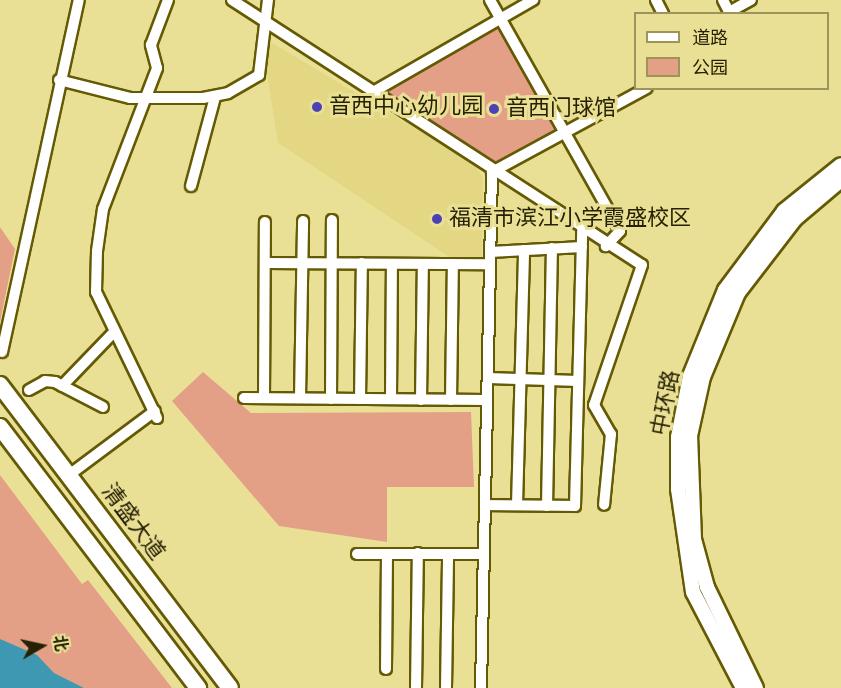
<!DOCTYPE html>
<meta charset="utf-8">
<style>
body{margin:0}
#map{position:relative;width:841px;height:688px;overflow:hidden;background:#eae095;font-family:Spectral,"Noto Sans SC",serif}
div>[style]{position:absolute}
.built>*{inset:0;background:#e3d784}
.green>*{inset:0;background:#e3a087}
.water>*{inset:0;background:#3f98b2}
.roads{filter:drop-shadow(2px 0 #645a04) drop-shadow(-2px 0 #645a04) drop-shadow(0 2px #645a04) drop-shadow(0 -2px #645a04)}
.street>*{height:10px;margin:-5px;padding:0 5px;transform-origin:5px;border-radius:5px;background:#fff}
.secondary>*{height:14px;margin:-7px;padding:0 7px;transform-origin:7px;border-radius:7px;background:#fff}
.primary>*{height:16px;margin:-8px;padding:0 8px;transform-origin:8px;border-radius:8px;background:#fff}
.dots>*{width:16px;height:16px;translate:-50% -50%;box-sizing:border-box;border:3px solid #eae095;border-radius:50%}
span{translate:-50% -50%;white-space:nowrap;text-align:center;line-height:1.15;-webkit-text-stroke:6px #eae095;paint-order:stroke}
.poi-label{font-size:22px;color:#262103}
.left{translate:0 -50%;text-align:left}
.street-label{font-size:22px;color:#262103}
.legend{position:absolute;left:634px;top:12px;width:195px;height:78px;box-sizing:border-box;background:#eae095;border:2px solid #9c945b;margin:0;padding:8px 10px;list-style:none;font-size:18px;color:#262103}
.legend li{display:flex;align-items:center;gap:12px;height:30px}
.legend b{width:30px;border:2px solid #9c945b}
.north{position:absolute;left:12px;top:616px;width:60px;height:60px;-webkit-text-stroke:4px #eae095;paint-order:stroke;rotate:81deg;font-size:16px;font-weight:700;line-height:24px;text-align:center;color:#262103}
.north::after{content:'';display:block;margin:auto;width:21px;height:27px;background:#262103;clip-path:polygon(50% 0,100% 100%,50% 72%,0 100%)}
</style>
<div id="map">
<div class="built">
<i style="clip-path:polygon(269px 41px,475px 164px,483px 179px,482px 260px,454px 260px,278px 143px,265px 61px)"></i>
</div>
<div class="green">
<i style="clip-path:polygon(499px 26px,556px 131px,495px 167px,383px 92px)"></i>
<i style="clip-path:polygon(0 227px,15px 249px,0 322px)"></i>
<i style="clip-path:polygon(203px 372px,251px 413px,471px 412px,474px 487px,387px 487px,387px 542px,279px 526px,172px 401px)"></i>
<i style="clip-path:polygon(0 475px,82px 584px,88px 580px,172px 688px,0 688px)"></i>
</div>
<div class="water">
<i style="clip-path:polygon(0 639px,37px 655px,54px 673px,84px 688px,0 688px)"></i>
</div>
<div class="roads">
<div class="street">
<i style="left:232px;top:0;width:488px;rotate:32.9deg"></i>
<i style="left:642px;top:265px;width:148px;rotate:108.9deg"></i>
<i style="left:594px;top:405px;width:34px;rotate:60deg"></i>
<i style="left:611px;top:434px;width:71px;rotate:95.6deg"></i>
<i style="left:490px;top:0;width:265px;rotate:60.6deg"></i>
<i style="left:620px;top:231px;width:21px;rotate:133deg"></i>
<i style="left:656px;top:0;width:16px;rotate:63deg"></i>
<i style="left:723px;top:0;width:13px;rotate:63deg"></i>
<i style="left:729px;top:12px;width:25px;rotate:-29deg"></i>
<i style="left:59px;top:80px;width:73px;rotate:14.2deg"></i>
<i style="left:130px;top:98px;width:73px"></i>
<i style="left:203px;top:98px;width:25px;rotate:-11deg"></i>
<i style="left:228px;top:93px;width:36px;rotate:-30deg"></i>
<i style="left:259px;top:75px;width:76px;rotate:-83.2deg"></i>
<i style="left:373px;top:92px;width:185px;rotate:-29.9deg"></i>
<i style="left:191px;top:186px;width:92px;rotate:-74.9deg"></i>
<i style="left:490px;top:252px;width:92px;rotate:-3.1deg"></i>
<i style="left:266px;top:263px;width:224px;rotate:0.3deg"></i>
<i style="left:2px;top:352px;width:360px;rotate:-77.7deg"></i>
<i style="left:488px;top:378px;width:90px;rotate:1.9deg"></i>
<i style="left:62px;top:386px;width:72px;rotate:-46.1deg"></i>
<i style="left:29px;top:390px;width:18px;rotate:-29deg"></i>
<i style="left:45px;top:381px;width:10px;rotate:6deg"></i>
<i style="left:55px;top:382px;width:54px;rotate:27.5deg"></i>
<i style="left:244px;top:398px;width:243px;rotate:0.5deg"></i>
<i style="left:264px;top:398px;width:176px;rotate:-89.7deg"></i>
<i style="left:300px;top:398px;width:177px;rotate:-89deg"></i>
<i style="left:331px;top:399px;width:179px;rotate:-89.7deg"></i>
<i style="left:360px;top:399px;width:136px;rotate:-89.2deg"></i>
<i style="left:391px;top:399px;width:135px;rotate:-89.6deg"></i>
<i style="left:421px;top:400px;width:136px;rotate:-89.2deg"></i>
<i style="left:451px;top:400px;width:136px;rotate:-89.2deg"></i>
<i style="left:157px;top:418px;width:140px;rotate:-115.8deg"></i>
<i style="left:96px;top:292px;width:41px;rotate:-88.6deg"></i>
<i style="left:97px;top:251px;width:42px;rotate:-81.9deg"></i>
<i style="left:103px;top:209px;width:151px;rotate:-69deg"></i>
<i style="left:157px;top:68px;width:24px;rotate:-105deg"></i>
<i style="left:151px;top:45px;width:48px;rotate:-69.3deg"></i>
<i style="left:69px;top:475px;width:107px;rotate:-36.7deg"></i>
<i style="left:485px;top:505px;width:90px;rotate:0.6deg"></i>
<i style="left:575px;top:506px;width:276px;rotate:-88.5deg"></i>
<i style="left:517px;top:505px;width:255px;rotate:-88.4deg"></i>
<i style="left:547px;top:506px;width:258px;rotate:-88.9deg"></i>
<i style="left:357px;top:554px;width:127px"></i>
<i style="left:386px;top:669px;width:115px;rotate:-89.5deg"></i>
<i style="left:416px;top:688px;width:135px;rotate:-89.2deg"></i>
<i style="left:446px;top:688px;width:134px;rotate:-89.1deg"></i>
<i style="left:481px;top:688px;width:516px;rotate:-88.78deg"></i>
<i style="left:492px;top:172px;width:176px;rotate:-28.5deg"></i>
</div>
<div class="secondary">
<i style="left:743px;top:688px;width:108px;rotate:-117.5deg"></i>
<i style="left:693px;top:592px;width:104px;rotate:-98.3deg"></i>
<i style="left:678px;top:489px;width:52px;rotate:-90deg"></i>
<i style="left:678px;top:437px;width:62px;rotate:-78.9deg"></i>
<i style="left:690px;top:376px;width:93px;rotate:-67.9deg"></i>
<i style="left:725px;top:290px;width:99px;rotate:-53.2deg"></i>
<i style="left:784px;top:211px;width:73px;rotate:-38.9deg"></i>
<i style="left:756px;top:688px;width:112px;rotate:-115.9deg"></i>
<i style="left:707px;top:587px;width:50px;rotate:-105.2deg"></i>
<i style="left:694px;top:539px;width:103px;rotate:-92.2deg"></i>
<i style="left:690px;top:436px;width:60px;rotate:-77.6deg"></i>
<i style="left:703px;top:377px;width:91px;rotate:-67.4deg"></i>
<i style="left:738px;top:293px;width:93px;rotate:-52.4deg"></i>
<i style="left:795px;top:219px;width:60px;rotate:-40.3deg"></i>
</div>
<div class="primary">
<i style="left:0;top:385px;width:380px;rotate:52.8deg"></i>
<i style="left:0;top:427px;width:328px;rotate:52.8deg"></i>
</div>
</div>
<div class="dots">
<i style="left:317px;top:107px;background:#4c40b6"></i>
<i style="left:494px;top:109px;background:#4c40b6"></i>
<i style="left:437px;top:219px;background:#4c40b6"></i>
</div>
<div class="poi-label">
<span class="left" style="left:329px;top:107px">音西中心幼儿园</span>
<span class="left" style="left:506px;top:109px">音西门球馆</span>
<span class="left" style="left:449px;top:219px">福清市滨江小学霞盛校区</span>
</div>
<div class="street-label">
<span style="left:666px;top:403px;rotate:-79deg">中环路</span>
<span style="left:133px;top:522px;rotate:53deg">清盛大道</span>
</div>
<ul class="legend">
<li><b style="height:8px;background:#fff"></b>道路</li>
<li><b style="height:16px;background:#e3a087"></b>公园</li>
</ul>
<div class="north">北</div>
</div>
